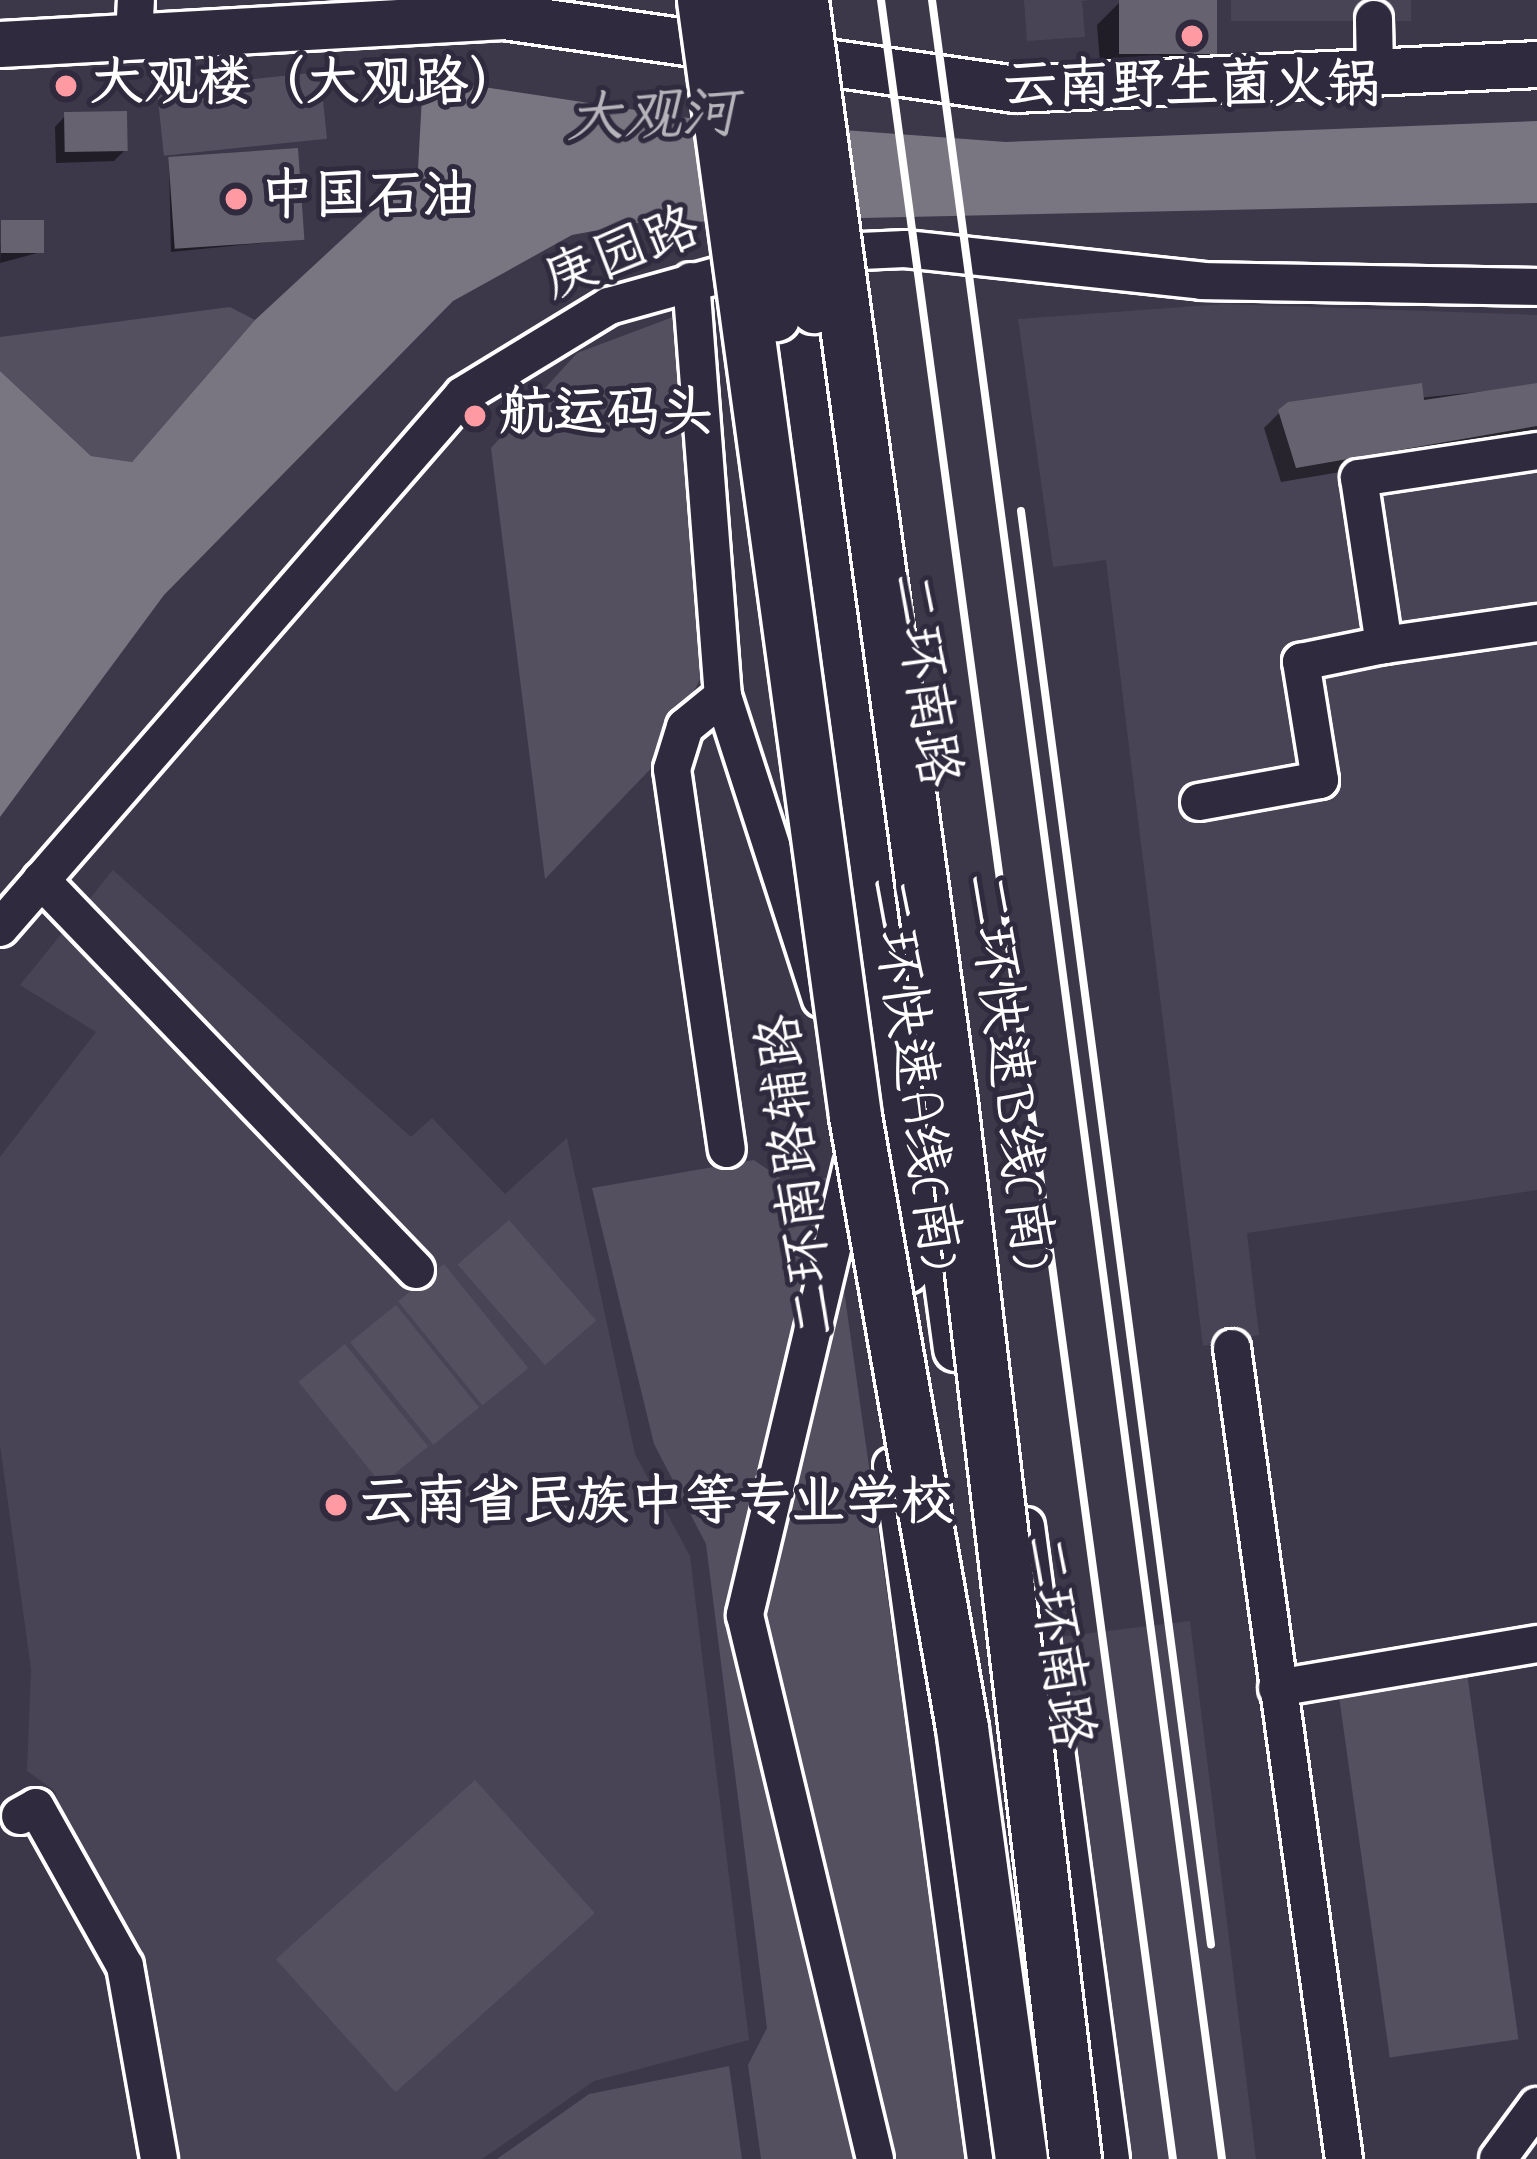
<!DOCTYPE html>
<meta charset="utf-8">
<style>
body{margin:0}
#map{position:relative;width:1537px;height:2159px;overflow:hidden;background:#3c3749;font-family:"Indie Flower","LXGW WenKai TC",sans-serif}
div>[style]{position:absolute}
.built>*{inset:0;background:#494455;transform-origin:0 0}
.green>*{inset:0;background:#555060;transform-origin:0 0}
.water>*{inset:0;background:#797682}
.shadow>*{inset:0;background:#0007}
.building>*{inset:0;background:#666270;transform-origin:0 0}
.roads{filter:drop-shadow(3px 0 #fff) drop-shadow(-3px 0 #fff) drop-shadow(0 3px #fff) drop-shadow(0 -3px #fff)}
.minor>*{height:36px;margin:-18px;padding:0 18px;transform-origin:18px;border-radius:18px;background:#2f2a3d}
.major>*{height:45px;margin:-22.5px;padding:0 22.5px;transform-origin:22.5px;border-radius:22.5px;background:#2f2a3d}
.rail>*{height:8px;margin:-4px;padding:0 4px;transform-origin:4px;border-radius:4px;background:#fff}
.bridges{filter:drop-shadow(3px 0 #fff) drop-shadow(-3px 0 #fff) drop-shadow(0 3px #fff) drop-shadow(0 -3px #fff)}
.major-bridge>*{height:45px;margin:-22.5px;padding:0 22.5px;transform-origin:22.5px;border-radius:22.5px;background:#2f2a3d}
.highway-bridge>*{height:51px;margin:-25.5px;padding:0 25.5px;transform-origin:25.5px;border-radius:25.5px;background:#2f2a3d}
.dots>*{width:33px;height:33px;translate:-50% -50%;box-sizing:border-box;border:6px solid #2f2a3d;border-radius:50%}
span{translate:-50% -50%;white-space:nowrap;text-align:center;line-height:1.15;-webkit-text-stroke:10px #2f2a3d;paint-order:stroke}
.poi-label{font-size:54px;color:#fff;font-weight:700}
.left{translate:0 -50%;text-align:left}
.street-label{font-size:54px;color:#fff}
.water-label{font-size:57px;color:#b5b4ba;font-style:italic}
</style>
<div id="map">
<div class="built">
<i style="clip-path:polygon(1024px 0,1091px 0,1082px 1px,1085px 37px,1027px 41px)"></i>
<i style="left:1231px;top:0;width:180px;height:21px"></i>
<i style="clip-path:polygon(1224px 304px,1537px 315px,1537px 1190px,1247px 1233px,1259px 1335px,1203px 1346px,1106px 560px,1053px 567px,1018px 319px)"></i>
<i style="clip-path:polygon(113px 870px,411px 1137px,432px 1118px,505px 1194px,567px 1138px,635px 1454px,690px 1556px,749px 2040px,594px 2081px,482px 2159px,172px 2159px,118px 1913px,79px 1880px,55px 1791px,27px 1771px,31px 1669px,0 1445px,0 1157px,96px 1032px,20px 985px)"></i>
<i style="left:1190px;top:1621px;width:542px;height:132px;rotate:83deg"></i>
</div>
<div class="green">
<i style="left:320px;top:72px;width:67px;height:164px;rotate:84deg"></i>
<i style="clip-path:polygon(230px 307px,255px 320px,132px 462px,91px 456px,0 371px,0 337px)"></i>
<i style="clip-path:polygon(673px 317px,708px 663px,660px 759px,545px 879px,491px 448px,577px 353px)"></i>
<i style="clip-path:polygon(754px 1160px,793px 1187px,828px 1177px,967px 2159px,761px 2159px,748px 2065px,767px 2028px,706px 1544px,654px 1444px,592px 1188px)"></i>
<i style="left:509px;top:1220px;width:133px;height:68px;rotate:49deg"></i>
<i style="left:444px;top:1264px;width:134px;height:59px;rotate:51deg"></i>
<i style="left:396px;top:1305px;width:132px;height:59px;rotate:51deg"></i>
<i style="left:345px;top:1344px;width:132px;height:60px;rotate:51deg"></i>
<i style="left:1466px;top:1666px;width:377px;height:130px;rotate:82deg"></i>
<i style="left:475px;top:1780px;width:179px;height:268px;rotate:48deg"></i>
<i style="clip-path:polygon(729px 2066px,742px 2159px,497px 2159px,589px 2094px)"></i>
</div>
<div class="water">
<i style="clip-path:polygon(423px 78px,695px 119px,1006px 142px,1537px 121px,1537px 203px,637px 223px,572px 235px,453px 301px,164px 595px,0 817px,0 371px,91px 456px,132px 462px,255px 320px,418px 169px)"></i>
</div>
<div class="shadow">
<i style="clip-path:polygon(1214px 0,1217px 47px,1194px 70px,1101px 75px,1097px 25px,1120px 2px)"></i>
<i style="clip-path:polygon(65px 116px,125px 150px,114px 161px,56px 163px,55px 127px)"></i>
<i style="clip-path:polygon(169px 160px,302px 239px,171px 252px)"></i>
<i style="clip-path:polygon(2px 223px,41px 252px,0 263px)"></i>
<i style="clip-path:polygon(1537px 386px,1537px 439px,1281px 482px,1264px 428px,1280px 412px)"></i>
</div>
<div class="building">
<i style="left:1119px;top:0;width:98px;height:54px"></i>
<i style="left:127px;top:111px;width:40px;height:63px;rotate:89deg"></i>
<i style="left:298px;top:148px;width:92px;height:130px;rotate:86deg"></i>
<i style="left:1px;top:220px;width:43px;height:33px"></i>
<i style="clip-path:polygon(1422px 383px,1424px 400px,1537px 383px,1537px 426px,1296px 468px,1278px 410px,1288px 402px)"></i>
</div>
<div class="roads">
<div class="minor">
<i style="left:1374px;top:19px;width:51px;rotate:88.9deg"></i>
<i style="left:134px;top:37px;width:37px;rotate:-87deg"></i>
<i style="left:817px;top:253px;width:88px;rotate:-2.6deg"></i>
<i style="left:905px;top:249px;width:299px;rotate:6.1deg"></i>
<i style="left:1202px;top:281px;width:335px;rotate:1deg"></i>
<i style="left:691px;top:281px;width:416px;rotate:85.6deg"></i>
<i style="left:723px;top:696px;width:318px;rotate:72.1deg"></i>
<i style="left:1384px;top:645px;width:155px;rotate:-8.2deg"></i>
<i style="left:723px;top:696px;width:49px;rotate:140.8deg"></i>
<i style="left:685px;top:727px;width:44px;rotate:107.2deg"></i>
<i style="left:672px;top:769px;width:384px;rotate:81.8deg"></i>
<i style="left:1199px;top:802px;width:123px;rotate:-10.3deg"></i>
<i style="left:1320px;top:780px;width:120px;rotate:-99.1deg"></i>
<i style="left:1301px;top:662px;width:85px;rotate:-11.6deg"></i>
<i style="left:1384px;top:645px;width:169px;rotate:-98.5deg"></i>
<i style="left:1359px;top:478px;width:180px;rotate:-8.6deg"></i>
<i style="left:41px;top:880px;width:541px;rotate:46.12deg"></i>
<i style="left:0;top:928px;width:706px;rotate:-49.02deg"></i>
<i style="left:463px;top:395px;width:171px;rotate:-31.4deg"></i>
<i style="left:609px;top:306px;width:160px;rotate:-15.6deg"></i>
<i style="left:852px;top:1165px;width:463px;rotate:103.4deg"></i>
<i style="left:745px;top:1615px;width:559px;rotate:76.56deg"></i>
<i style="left:1232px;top:1348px;width:819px;rotate:82.14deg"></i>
<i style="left:892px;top:1466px;width:699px;rotate:82.28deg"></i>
<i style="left:1026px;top:1526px;width:639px;rotate:82.35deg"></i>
<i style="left:1277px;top:1688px;width:264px;rotate:-9.6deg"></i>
<i style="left:20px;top:1816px;width:18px;rotate:-29deg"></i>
<i style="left:36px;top:1807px;width:182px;rotate:60.8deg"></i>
<i style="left:125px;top:1966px;width:196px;rotate:80deg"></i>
<i style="left:1498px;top:2159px;width:66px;rotate:-53.7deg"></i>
</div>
<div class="major">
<i style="left:0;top:44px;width:505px;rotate:-3.18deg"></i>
<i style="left:504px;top:16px;width:516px;rotate:8.13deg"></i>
<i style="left:1015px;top:89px;width:523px;rotate:-2.74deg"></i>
<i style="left:814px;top:310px;width:1048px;rotate:82.21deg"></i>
<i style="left:776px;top:318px;width:961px;rotate:82.22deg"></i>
</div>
</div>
<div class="rail">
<i style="left:881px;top:0;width:2179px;rotate:82.3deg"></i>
<i style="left:932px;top:0;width:2178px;rotate:82.35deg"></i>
<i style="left:1021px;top:511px;width:1446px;rotate:82.45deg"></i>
</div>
<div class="bridges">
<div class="major-bridge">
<i style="left:772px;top:0;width:313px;rotate:82.3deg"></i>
<i style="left:734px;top:7px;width:314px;rotate:82.3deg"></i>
</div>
<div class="highway-bridge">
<i style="left:703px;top:0;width:1126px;rotate:82.24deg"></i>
<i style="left:855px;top:1116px;width:621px;rotate:80.08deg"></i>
<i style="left:962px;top:1728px;width:435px;rotate:82.2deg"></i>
<i style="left:802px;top:0;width:1112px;rotate:82.3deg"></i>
<i style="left:951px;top:1102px;width:1064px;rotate:83.31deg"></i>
</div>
</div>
<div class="dots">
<i style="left:1192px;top:36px;background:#ff9aa2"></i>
<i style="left:66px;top:86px;background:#ff9aa2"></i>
<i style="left:236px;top:199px;background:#ff9aa2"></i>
<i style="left:475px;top:416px;background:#ff9aa2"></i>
<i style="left:336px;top:1505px;background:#ff9aa2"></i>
</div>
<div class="poi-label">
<span class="left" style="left:90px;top:86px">大观楼（大观路）</span>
<span style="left:1192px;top:88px">云南野生菌火锅</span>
<span class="left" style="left:260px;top:199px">中国石油</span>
<span class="left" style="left:499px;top:416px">航运码头</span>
<span class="left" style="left:360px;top:1505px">云南省民族中等专业学校</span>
</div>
<div class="street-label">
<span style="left:622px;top:256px;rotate:-21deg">庚园路</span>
<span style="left:922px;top:680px;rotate:82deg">二环南路</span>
<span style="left:1006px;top:1071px;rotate:83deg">二环快速B线(南)</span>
<span style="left:911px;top:1073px;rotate:82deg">二环快速A线(南)</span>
<span style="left:801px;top:1175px;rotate:-97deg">二环南路辅路</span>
<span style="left:1055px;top:1642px;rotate:82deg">二环南路</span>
</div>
<div class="water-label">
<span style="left:652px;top:120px;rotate:-2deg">大观河</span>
</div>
</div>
